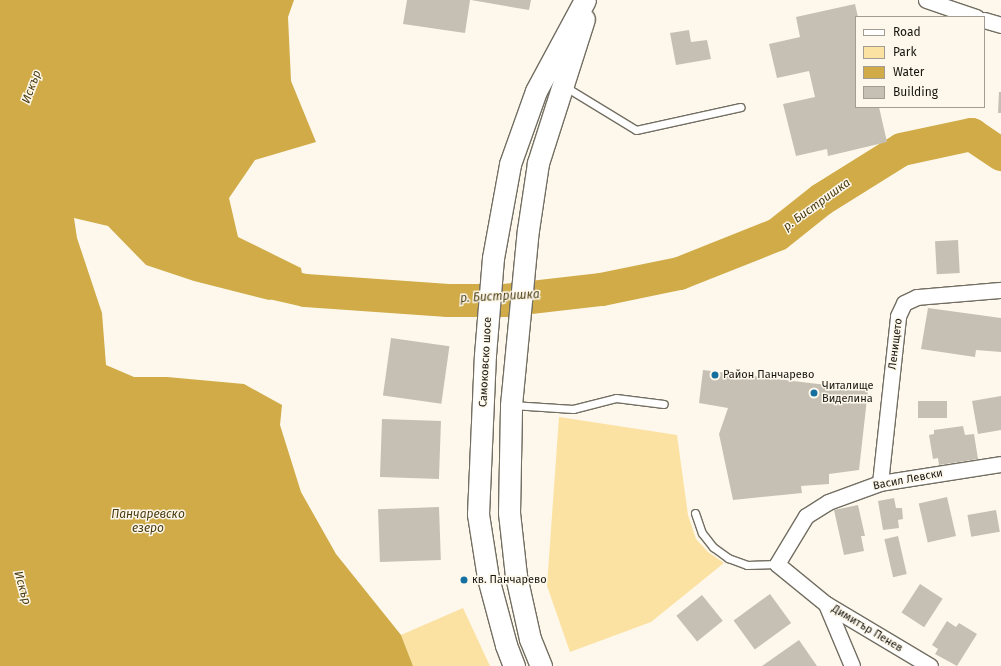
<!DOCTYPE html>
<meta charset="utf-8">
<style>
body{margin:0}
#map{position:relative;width:1001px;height:666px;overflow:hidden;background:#fdf8eb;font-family:"Fira Sans",sans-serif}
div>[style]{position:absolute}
.green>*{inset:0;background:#fce2a2}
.water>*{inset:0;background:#d0ab48}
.river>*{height:33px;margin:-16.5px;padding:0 16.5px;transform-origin:16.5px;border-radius:16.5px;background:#d0ab48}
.building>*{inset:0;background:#c5c0b3;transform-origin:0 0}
.roads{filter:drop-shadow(1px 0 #726e62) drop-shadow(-1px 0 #726e62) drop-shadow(0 1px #726e62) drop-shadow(0 -1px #726e62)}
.lane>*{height:7px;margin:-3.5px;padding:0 3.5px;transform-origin:3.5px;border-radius:3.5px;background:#fff}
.street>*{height:15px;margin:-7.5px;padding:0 7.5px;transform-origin:7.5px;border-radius:7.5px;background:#fff}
.secondary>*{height:21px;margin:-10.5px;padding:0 10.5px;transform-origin:10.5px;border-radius:10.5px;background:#fff}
.dots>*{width:11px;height:11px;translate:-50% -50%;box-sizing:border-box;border:2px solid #fdf8eb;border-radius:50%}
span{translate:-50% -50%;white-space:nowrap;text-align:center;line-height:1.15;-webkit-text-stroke:3px #fdf8eb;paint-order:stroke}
.street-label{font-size:11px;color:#171510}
.poi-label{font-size:11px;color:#171510}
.left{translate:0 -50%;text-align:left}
.water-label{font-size:12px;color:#4a3a10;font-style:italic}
.legend{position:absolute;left:855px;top:16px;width:130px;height:92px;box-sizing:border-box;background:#fdf8eb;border:1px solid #a19d93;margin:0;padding:5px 7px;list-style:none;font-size:12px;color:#171510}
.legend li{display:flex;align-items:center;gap:8px;height:20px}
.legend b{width:20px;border:1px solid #a19d93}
</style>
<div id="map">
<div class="green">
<i style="clip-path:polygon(559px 417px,677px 435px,688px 515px,696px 539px,708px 552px,724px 563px,651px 622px,570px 652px,547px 586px)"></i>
<i style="clip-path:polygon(463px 608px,490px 666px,413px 666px,401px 635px)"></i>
</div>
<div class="water">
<i style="clip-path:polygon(0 0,294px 0,288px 17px,291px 81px,316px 142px,255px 160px,229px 198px,238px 237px,301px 268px,305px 290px,269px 300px,194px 281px,146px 265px,108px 226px,74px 218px,77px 238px,102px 313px,106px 365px,134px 377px,167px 377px,244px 384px,282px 405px,280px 425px,301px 492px,336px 554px,401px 635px,413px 666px,0 666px)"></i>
</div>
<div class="river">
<i style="left:261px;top:280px;width:45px;rotate:12.8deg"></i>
<i style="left:305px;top:290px;width:143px;rotate:4deg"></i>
<i style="left:448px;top:300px;width:56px"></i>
<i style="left:504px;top:300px;width:98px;rotate:-6.5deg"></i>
<i style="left:601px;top:289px;width:80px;rotate:-11.6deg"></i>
<i style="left:679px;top:273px;width:105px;rotate:-21.7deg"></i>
<i style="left:777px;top:234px;width:56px;rotate:-38.5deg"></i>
<i style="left:821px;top:199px;width:94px;rotate:-32deg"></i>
<i style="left:901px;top:149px;width:72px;rotate:-12.1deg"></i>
<i style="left:971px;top:134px;width:36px;rotate:34deg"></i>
</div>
<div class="building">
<i style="clip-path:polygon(407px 0,470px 0,465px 33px,403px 24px)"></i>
<i style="clip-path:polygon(471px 0,531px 0,529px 10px)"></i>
<i style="clip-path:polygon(855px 4px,858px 17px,856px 107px,879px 107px,887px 142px,828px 156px,827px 149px,796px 156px,783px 104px,815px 97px,809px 71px,777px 78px,769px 44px,800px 37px,796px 17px)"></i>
<i style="clip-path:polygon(689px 30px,691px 42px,707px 40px,711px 59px,676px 65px,670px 33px)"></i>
<i style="clip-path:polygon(999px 92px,1001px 92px,1001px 113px,998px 113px)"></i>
<i style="left:958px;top:240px;width:33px;height:23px;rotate:87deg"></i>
<i style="clip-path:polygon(928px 308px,1001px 318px,1001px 352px,976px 350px,975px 357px,921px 349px)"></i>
<i style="left:391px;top:338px;width:59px;height:58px;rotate:8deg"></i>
<i style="clip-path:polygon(703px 370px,868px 390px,859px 470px,829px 474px,829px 484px,801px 486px,802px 493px,733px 500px,719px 434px,728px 408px,699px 403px)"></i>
<i style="clip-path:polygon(1001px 396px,1001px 430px,978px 434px,972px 401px)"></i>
<i style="left:918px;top:401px;width:29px;height:17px"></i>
<i style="left:382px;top:419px;width:59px;height:58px;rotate:2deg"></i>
<i style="clip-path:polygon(963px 426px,965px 435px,974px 434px,978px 459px,939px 465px,938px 458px,933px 459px,929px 435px,934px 434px,934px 430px)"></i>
<i style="left:947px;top:497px;width:40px;height:29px;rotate:77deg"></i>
<i style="clip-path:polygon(894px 498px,896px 508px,902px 508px,903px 519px,898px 520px,899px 528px,883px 530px,878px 501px)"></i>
<i style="clip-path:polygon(858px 505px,865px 536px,861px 536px,864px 551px,844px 555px,834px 510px)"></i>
<i style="left:439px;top:507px;width:53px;height:61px;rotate:88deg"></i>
<i style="left:996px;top:510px;width:22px;height:29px;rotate:80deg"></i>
<i style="left:898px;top:536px;width:39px;height:14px;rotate:77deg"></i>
<i style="left:920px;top:584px;width:27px;height:34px;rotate:33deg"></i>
<i style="left:770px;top:594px;width:36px;height:45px;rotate:54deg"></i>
<i style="left:702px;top:595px;width:33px;height:33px;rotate:51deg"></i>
<i style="clip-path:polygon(947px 621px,956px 627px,959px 623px,977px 634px,957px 666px,935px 654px,938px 649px,932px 645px)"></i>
<i style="clip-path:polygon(799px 640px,817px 666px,762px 666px)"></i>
</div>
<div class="roads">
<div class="lane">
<i style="left:564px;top:86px;width:84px;rotate:31.4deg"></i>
<i style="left:636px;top:130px;width:107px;rotate:-12.4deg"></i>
<i style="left:512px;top:405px;width:61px;rotate:3.8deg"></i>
<i style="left:573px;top:409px;width:44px;rotate:-14.3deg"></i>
<i style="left:616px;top:398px;width:48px;rotate:7.1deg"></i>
<i style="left:695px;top:513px;width:21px;rotate:71deg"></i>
<i style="left:702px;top:533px;width:18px;rotate:52deg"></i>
<i style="left:713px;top:547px;width:19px;rotate:36deg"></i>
<i style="left:728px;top:558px;width:20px;rotate:20deg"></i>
<i style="left:747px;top:565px;width:30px;rotate:-2deg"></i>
</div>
<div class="street">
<i style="left:926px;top:0;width:53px;rotate:18.8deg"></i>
<i style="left:984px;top:20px;width:18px;rotate:16deg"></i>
<i style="left:880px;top:483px;width:168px;rotate:-83.8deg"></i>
<i style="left:898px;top:316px;width:14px;rotate:-65deg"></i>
<i style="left:904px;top:303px;width:14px;rotate:-25deg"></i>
<i style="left:917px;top:297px;width:84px;rotate:-4.8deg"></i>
<i style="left:826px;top:604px;width:67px;rotate:67.2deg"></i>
<i style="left:930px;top:666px;width:121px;rotate:-149.2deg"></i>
<i style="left:826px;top:604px;width:63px;rotate:-140.8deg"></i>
<i style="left:777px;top:564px;width:56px;rotate:-58.9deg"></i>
<i style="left:806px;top:516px;width:26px;rotate:-32deg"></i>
<i style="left:828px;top:502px;width:55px;rotate:-20.1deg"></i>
<i style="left:880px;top:483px;width:122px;rotate:-8.9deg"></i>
</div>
<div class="secondary">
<i style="left:514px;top:666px;width:22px;rotate:-111deg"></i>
<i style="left:506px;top:645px;width:69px;rotate:-105deg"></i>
<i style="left:488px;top:578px;width:65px;rotate:-98.9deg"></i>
<i style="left:478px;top:514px;width:159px;rotate:-87.5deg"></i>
<i style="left:485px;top:355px;width:97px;rotate:-85.3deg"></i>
<i style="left:493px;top:258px;width:96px;rotate:-79.7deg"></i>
<i style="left:510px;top:164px;width:77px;rotate:-70.4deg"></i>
<i style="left:536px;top:91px;width:103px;rotate:-61.7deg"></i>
<i style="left:541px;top:666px;width:29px;rotate:-112deg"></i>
<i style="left:530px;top:639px;width:65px;rotate:-102.5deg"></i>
<i style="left:516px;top:576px;width:63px;rotate:-96.3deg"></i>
<i style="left:509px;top:513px;width:108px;rotate:-88.9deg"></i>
<i style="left:511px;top:405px;width:176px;rotate:-84.5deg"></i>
<i style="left:528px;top:230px;width:68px;rotate:-81.5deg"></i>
<i style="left:538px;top:163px;width:151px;rotate:-72.3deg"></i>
</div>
</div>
<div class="dots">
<i style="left:715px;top:375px;background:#16709f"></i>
<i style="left:814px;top:393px;background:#16709f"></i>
<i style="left:464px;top:580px;background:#16709f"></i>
</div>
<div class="street-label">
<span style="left:896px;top:344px;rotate:-83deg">Ленището</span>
<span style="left:486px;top:362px;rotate:-87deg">Самоковско шосе</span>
<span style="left:908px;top:480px;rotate:-11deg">Васил Левски</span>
<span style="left:867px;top:629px;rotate:31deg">Димитър Пенев</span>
</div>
<div class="poi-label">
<span class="left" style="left:723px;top:375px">Район Панчарево</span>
<span class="left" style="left:822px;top:393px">Читалище<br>Виделина</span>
<span class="left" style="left:472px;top:580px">кв. Панчарево</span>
</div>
<div class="water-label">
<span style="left:32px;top:87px;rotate:-70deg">Искър</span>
<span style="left:817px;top:205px;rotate:-36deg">р. Бистришка</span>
<span style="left:500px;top:297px;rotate:-3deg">р. Бистришка</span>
<span style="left:148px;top:522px">Панчаревско<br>езеро</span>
<span style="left:22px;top:588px;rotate:74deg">Искър</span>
</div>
<ul class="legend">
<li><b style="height:5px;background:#fff"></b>Road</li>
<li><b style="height:11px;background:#fce2a2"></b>Park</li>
<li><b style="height:11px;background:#d0ab48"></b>Water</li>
<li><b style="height:11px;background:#c5c0b3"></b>Building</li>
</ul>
</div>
